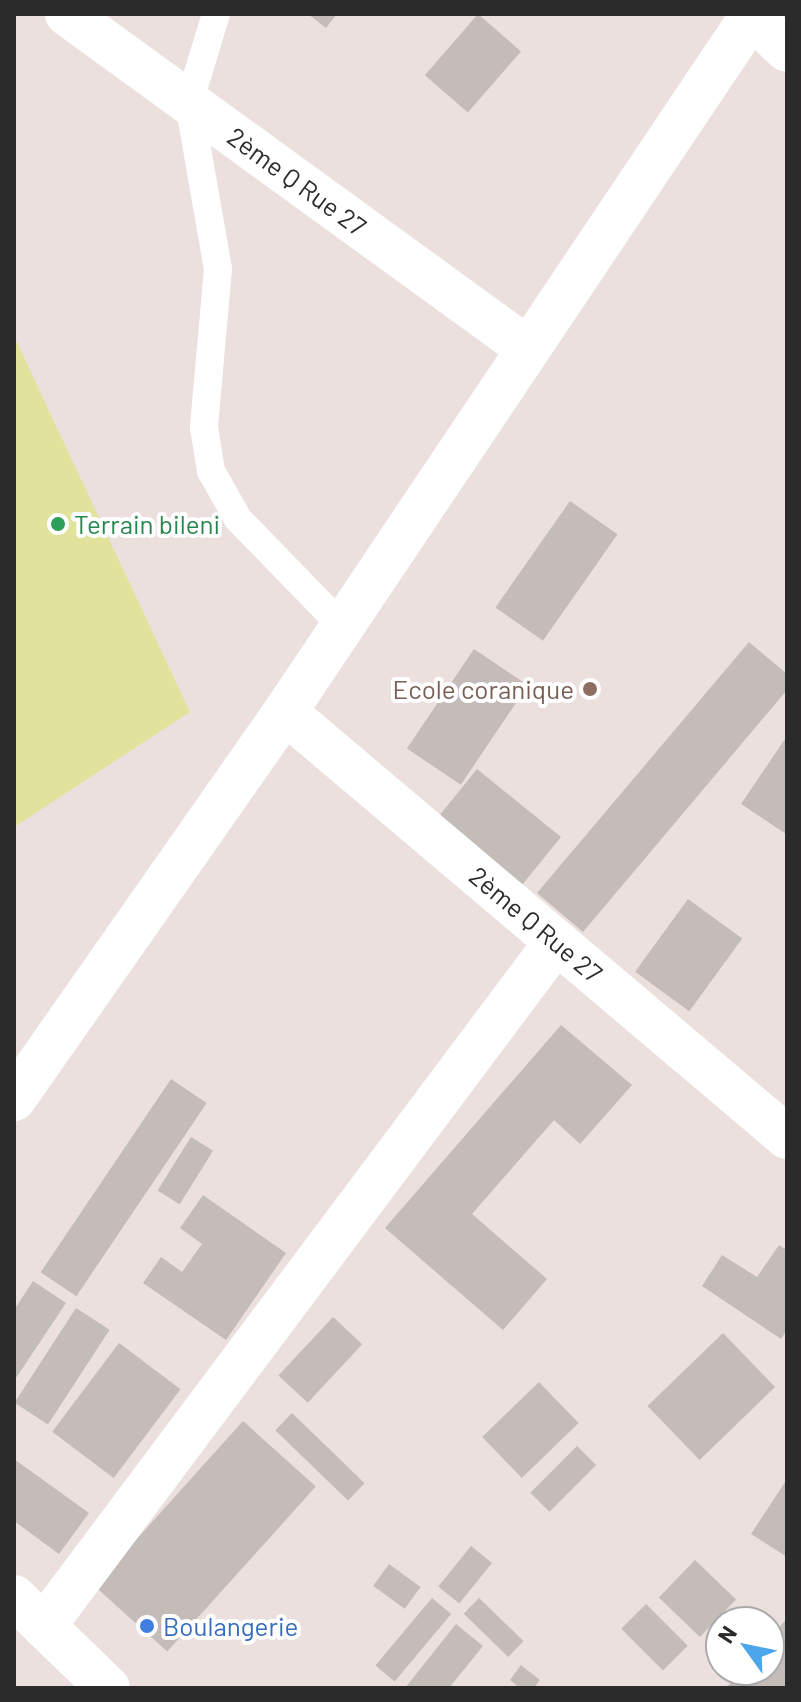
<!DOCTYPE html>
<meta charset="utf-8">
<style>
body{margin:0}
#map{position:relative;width:801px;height:1702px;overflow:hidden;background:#ebe0de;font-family:Barlow,sans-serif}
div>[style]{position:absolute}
.pitch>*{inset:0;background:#e1e39c}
.building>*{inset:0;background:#c4bcb9;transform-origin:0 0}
.lane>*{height:28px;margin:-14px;padding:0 14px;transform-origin:14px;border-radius:14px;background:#fff}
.street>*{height:44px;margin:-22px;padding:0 22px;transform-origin:22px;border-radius:22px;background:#fff}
.dots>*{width:22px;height:22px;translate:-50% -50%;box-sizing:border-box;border:4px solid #fff;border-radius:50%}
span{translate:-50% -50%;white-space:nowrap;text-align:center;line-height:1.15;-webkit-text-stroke:8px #fff;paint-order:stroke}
.street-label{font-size:26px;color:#2b2b2b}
.leisure-label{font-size:26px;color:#27864d}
.left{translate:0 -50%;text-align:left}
.education-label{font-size:26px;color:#785e54}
.right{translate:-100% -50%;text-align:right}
.shop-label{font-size:26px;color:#366cbe}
.frame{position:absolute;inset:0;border:16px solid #2b2b2b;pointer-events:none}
.north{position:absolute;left:705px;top:1606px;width:80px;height:80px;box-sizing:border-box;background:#fff;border:2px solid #aaa;border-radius:50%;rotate:303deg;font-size:22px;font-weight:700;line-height:32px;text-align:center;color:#2b2b2b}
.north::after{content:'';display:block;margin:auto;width:28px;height:36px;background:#4ca7ea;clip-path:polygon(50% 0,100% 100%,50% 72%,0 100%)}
</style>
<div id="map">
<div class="pitch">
<i style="clip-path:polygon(14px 336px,190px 712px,14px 827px)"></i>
</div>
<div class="building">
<i style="clip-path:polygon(308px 14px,337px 14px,326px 28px)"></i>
<i style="left:478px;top:14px;width:57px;height:81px;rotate:41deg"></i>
<i style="left:570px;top:501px;width:58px;height:130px;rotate:35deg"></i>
<i style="clip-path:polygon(749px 642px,787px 674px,787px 690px,583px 932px,537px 893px)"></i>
<i style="left:474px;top:649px;width:65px;height:120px;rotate:34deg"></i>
<i style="clip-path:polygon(787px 736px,787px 832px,786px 834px,741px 804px)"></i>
<i style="left:477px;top:769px;width:108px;height:63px;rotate:39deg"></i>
<i style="left:688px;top:899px;width:67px;height:90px;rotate:36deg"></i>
<i style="clip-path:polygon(561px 1025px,632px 1085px,580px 1144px,554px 1120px,472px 1214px,547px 1279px,503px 1330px,385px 1228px)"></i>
<i style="left:171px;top:1079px;width:43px;height:233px;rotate:34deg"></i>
<i style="left:191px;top:1137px;width:26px;height:63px;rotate:32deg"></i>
<i style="clip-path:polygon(203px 1195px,286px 1253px,226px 1340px,143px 1283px,161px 1257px,182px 1272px,202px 1244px,180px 1228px)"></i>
<i style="clip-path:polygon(779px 1245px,787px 1250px,787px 1330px,781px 1339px,702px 1286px,722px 1255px,757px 1277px)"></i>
<i style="clip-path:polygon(33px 1281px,66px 1303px,14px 1381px,14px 1310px)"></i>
<i style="left:76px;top:1308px;width:40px;height:113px;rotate:33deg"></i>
<i style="left:333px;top:1317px;width:40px;height:80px;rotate:43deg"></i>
<i style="left:723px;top:1333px;width:75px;height:105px;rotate:46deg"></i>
<i style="left:119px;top:1343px;width:77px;height:111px;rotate:37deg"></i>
<i style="left:539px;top:1382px;width:57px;height:79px;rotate:46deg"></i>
<i style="left:292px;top:1413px;width:101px;height:24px;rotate:44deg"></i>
<i style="left:243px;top:1421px;width:98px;height:222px;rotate:42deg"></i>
<i style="left:577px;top:1446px;width:27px;height:66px;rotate:45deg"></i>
<i style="clip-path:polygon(14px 1459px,89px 1513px,59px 1554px,14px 1521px)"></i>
<i style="clip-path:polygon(787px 1479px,787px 1557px,751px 1534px)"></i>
<i style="left:471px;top:1546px;width:27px;height:52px;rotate:39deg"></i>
<i style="left:695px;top:1560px;width:57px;height:52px;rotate:44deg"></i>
<i style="left:389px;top:1564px;width:39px;height:27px;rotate:36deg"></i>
<i style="left:432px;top:1598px;width:25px;height:88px;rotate:40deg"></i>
<i style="left:479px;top:1598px;width:62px;height:22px;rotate:44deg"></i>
<i style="left:646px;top:1604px;width:59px;height:35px;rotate:45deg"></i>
<i style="clip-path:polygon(787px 1618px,787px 1688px,726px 1688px,742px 1670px,769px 1670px,769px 1639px)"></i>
<i style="clip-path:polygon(456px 1624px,483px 1646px,449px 1688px,405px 1688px)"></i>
<i style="clip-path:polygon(521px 1665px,540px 1680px,534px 1688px,520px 1688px,510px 1680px)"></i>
</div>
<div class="lane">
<i style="left:216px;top:14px;width:93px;rotate:106.9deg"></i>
<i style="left:189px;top:103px;width:169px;rotate:80.1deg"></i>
<i style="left:218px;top:269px;width:159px;rotate:95.1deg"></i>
<i style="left:204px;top:427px;width:45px;rotate:81deg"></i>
<i style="left:211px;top:471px;width:55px;rotate:60.6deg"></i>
<i style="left:238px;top:519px;width:149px;rotate:45.8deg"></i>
</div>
<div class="street">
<i style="left:67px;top:14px;width:568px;rotate:35.98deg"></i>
<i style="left:749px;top:14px;width:52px;rotate:43.5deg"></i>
<i style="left:285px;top:712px;width:658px;rotate:40.25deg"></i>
<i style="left:14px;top:1099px;width:472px;rotate:-55deg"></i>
<i style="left:285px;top:712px;width:840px;rotate:-56.16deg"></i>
<i style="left:14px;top:1597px;width:131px;rotate:44.1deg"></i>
<i style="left:44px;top:1626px;width:854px;rotate:-53.18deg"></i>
</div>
<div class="dots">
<i style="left:58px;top:524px;background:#2e9e5b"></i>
<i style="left:590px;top:689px;background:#8d6e63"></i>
<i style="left:147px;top:1626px;background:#3f7fe0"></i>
</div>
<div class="street-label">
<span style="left:297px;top:181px;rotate:36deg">2ème Q Rue 27</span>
<span style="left:536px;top:924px;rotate:40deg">2ème Q Rue 27</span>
</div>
<div class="leisure-label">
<span class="left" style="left:74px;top:524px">Terrain bileni</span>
</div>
<div class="education-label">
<span class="right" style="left:574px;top:689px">Ecole coranique</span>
</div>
<div class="shop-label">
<span class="left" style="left:163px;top:1626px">Boulangerie</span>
</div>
<div class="frame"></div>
<div class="north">N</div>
</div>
